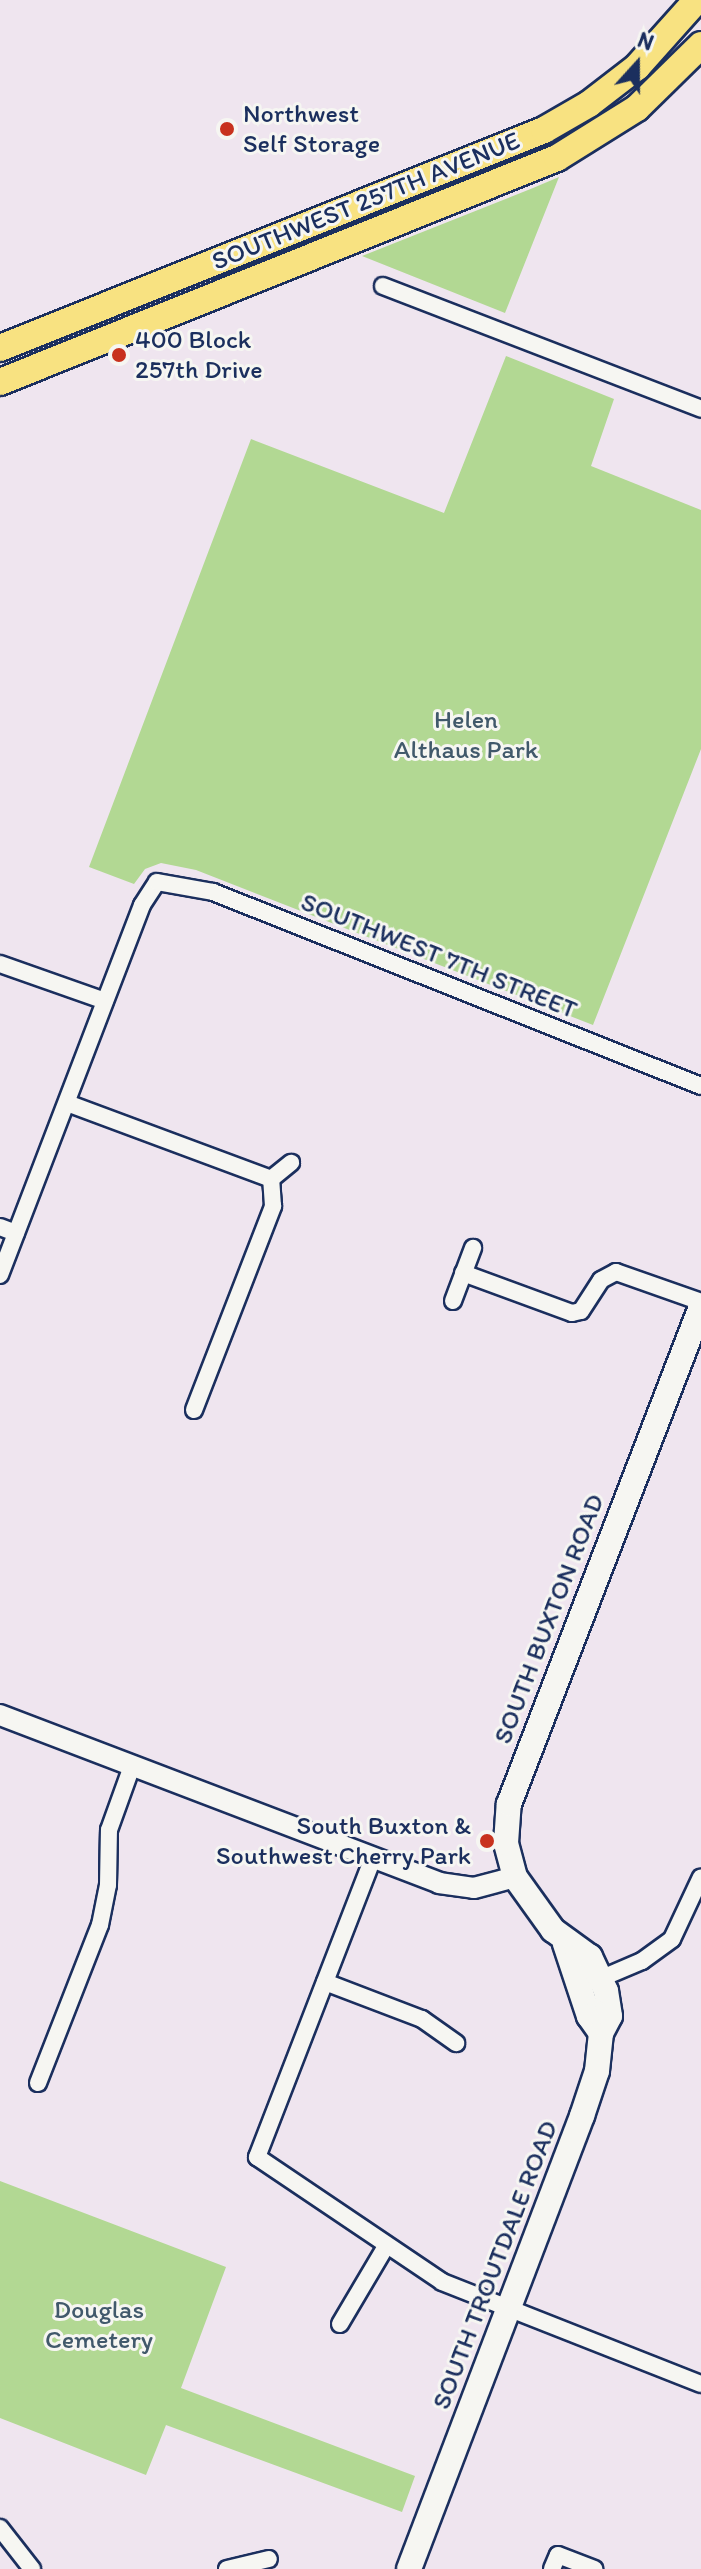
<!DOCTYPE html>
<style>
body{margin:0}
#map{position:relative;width:701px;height:2569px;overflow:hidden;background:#efe5ef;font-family:Itim,sans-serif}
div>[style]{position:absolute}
.green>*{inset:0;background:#b2d893}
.roads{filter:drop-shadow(2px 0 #1b2f5e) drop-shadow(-2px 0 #1b2f5e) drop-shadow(0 2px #1b2f5e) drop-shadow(0 -2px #1b2f5e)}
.minor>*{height:16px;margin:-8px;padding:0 8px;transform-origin:8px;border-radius:8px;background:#f6f6f2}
.tertiary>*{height:20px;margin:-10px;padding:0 10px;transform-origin:10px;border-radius:10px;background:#f6f6f2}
.secondary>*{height:24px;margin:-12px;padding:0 12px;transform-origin:12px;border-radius:12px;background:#f6f6f2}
.primary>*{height:26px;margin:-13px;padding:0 13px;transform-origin:13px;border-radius:13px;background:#f8e281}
.dots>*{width:22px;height:22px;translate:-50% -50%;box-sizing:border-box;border:4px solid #f6f6f2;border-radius:50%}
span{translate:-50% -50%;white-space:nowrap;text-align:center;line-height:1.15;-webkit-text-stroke:6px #f6f6f2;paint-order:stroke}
.poi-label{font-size:26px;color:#1b2f5e}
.left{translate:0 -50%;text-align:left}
.right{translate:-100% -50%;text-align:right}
.street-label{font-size:26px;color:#1b2f5e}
.park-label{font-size:26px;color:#41596b}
.north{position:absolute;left:597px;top:24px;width:80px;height:80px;-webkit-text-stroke:6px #f6f6f2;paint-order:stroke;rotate:21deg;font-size:22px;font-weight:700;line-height:32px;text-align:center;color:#1b2f5e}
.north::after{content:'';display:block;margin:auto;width:28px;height:36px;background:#1b2f5e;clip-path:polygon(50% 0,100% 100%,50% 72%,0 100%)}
</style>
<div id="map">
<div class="green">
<i style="clip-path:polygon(559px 177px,505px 313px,362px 256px,533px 188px)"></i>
<i style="clip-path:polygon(506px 356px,614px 399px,591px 466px,701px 510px,701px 749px,593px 1025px,196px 870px,161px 863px,145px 869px,134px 884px,89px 867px,251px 439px,444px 513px)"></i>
<i style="clip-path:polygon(0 2181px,226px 2267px,181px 2388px,415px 2476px,402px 2512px,166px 2425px,146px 2475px,0 2418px)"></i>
</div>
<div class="roads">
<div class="minor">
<i style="left:383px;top:286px;width:341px;rotate:21.1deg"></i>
<i style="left:0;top:964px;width:111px;rotate:19.4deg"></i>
<i style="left:67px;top:1103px;width:218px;rotate:20.4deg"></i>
<i style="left:271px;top:1179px;width:26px;rotate:-39deg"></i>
<i style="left:0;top:1227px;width:17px;rotate:21deg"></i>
<i style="left:463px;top:1273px;width:116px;rotate:20.2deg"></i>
<i style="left:572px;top:1313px;width:9px;rotate:-13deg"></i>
<i style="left:581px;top:1311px;width:37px;rotate:-57deg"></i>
<i style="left:601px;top:1280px;width:17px;rotate:-28deg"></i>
<i style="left:616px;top:1272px;width:90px;rotate:19.4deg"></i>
<i style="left:0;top:1275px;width:396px;rotate:-69deg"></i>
<i style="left:142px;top:905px;width:27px;rotate:-57deg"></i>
<i style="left:157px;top:882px;width:57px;rotate:10.1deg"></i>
<i style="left:213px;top:892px;width:525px;rotate:21.68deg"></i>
<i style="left:453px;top:1301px;width:57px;rotate:-69.3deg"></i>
<i style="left:194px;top:1410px;width:219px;rotate:-68.8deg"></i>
<i style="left:273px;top:1206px;width:27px;rotate:-94deg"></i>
<i style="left:373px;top:1858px;width:321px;rotate:111.2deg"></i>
<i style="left:257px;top:2157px;width:223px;rotate:34deg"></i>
<i style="left:442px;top:2282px;width:278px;rotate:21.5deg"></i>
<i style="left:602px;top:1978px;width:43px;rotate:-23deg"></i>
<i style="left:642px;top:1961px;width:37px;rotate:-36deg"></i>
<i style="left:672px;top:1939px;width:68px;rotate:-64.9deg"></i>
<i style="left:325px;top:1982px;width:104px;rotate:20.9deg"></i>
<i style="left:422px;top:2019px;width:42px;rotate:35.2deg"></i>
<i style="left:38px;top:2083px;width:170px;rotate:-68.6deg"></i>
<i style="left:100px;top:1925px;width:41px;rotate:-78.7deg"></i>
<i style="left:108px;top:1885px;width:55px;rotate:-89deg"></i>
<i style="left:109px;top:1830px;width:68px;rotate:-70.2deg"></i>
<i style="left:340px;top:2324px;width:88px;rotate:-59.4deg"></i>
<i style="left:0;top:2528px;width:52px;rotate:52deg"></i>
<i style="left:227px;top:2569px;width:43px;rotate:-13.4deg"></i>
<i style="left:552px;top:2569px;width:15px;rotate:-67deg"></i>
<i style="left:558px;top:2555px;width:39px;rotate:21deg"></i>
</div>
<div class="tertiary">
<i style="left:0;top:1715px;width:470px;rotate:20.9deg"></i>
<i style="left:439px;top:1883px;width:35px;rotate:8deg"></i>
<i style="left:474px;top:1888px;width:42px;rotate:-15deg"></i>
</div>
<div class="secondary">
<i style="left:565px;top:1944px;width:76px;rotate:71.6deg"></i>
<i style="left:589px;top:2016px;width:21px;rotate:55deg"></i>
<i style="left:409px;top:2569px;width:485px;rotate:-69.1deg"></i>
<i style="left:582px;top:2116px;width:47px;rotate:-71.6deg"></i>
<i style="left:597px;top:2071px;width:38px;rotate:-84deg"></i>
<i style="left:601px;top:2033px;width:19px;rotate:-62deg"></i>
<i style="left:610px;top:2016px;width:25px;rotate:-99deg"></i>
<i style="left:606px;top:1991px;width:38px;rotate:-115deg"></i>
<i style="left:590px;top:1957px;width:46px;rotate:-143.9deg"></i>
<i style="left:553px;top:1930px;width:65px;rotate:-125.6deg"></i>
<i style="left:515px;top:1877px;width:35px;rotate:-105deg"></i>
<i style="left:506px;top:1843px;width:39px;rotate:-86deg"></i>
<i style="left:509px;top:1804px;width:533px;rotate:-68.88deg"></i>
</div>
<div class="primary">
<i style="left:0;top:348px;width:586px;rotate:-21.84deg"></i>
<i style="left:544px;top:130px;width:52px;rotate:-30deg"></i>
<i style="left:589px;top:104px;width:61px;rotate:-37.6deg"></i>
<i style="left:637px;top:67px;width:90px;rotate:-48.2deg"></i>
<i style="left:0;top:382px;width:600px;rotate:-21.91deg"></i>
<i style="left:557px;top:158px;width:94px;rotate:-32deg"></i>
<i style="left:637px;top:108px;width:90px;rotate:-44.5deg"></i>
</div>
</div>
<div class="dots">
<i style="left:227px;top:129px;background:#c8321e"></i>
<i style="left:119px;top:355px;background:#c8321e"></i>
<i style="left:487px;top:1841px;background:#c8321e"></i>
</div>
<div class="poi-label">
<span class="left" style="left:243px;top:129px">Northwest<br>Self Storage</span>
<span class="left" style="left:135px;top:355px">400 Block<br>257th Drive</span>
<span class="right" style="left:471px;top:1841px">South Buxton &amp;<br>Southwest Cherry Park</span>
</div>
<div class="street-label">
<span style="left:366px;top:201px;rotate:-22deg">SOUTHWEST 257TH AVENUE</span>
<span style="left:439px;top:956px;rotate:22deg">SOUTHWEST 7TH STREET</span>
<span style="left:549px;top:1619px;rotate:-69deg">SOUTH BUXTON ROAD</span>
<span style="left:495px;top:2265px;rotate:-69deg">SOUTH TROUTDALE ROAD</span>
</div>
<div class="park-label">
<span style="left:466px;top:735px">Helen<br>Althaus Park</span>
<span style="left:99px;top:2325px">Douglas<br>Cemetery</span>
</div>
<div class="north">N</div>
</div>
